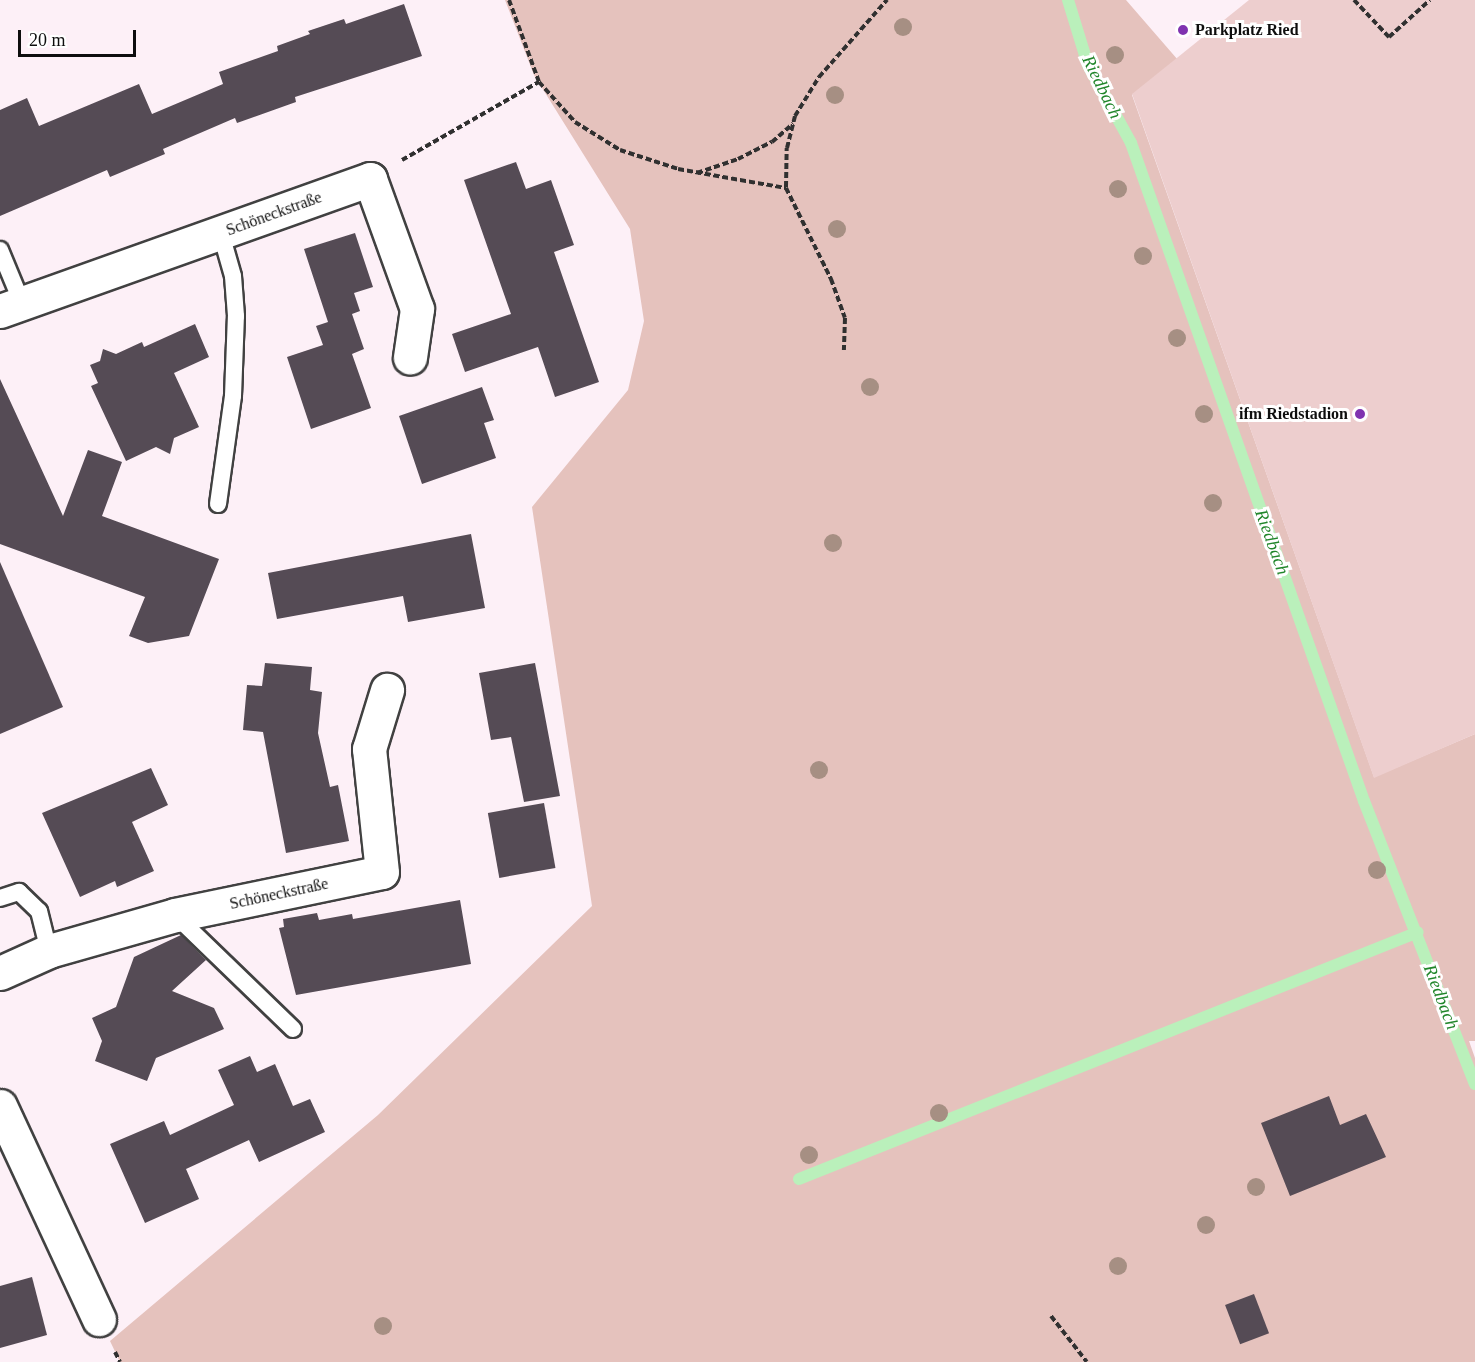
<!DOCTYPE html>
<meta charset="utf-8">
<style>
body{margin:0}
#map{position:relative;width:1475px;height:1362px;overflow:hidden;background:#fdf0f7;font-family:Georgia,serif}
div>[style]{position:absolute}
.green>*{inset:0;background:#e5c2bd}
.pitch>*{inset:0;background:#edcece}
.stream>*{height:12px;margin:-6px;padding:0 6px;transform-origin:6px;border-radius:6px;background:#baf0bb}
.building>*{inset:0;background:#554b55;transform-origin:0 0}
.path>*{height:4px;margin-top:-2px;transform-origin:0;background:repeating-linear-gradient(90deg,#303030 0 6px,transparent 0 9px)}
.roads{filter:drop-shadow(2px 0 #414141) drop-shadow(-2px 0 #414141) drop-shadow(0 2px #414141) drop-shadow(0 -2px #414141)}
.lane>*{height:16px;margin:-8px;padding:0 8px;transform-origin:8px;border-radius:8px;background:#fff}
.street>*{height:33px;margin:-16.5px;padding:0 16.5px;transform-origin:16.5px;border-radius:16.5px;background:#fff}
.trees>*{width:18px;height:18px;margin:-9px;border-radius:50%;background:#a68f83}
.dots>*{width:16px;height:16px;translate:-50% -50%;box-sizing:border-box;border:3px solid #fff;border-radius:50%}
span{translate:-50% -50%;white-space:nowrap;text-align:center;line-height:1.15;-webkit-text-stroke:6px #fff;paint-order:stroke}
.poi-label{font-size:16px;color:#0e0e0e;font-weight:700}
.left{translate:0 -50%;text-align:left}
.right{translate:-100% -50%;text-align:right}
.street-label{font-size:16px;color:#0e0e0e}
.water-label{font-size:18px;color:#21862b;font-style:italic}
.scale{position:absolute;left:18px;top:30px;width:118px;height:27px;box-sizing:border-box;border:3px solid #0e0e0e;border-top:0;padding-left:8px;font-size:18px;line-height:21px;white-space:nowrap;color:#0e0e0e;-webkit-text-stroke:4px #fff;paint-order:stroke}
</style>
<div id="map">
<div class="green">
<i style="clip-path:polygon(505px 0,1126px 0,1178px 60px,1132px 95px,1374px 777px,1475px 734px,1475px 1041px,1469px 1041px,1475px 1058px,1475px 1362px,120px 1362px,110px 1341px,378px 1115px,592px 906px,532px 507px,628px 390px,644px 321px,630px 229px,534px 75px)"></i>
</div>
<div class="pitch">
<i style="clip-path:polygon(1249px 0,1475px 0,1475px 734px,1374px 778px,1132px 94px)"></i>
</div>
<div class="stream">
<i style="left:1068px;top:0;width:68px;rotate:72.9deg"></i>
<i style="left:1088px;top:65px;width:89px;rotate:61.1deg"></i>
<i style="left:1131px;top:143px;width:698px;rotate:70.5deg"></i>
<i style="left:1364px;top:801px;width:304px;rotate:68.6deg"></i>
<i style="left:799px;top:1179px;width:666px;rotate:-21.75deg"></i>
</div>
<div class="building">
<i style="clip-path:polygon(404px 4px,422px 56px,295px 97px,296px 102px,237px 123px,235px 118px,163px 149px,165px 154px,110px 177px,107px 170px,0 216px,0 110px,27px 98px,39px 126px,139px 84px,152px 114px,223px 84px,219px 72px,278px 51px,277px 46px,310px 34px,308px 31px,344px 19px,346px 24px)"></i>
<i style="clip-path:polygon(516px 162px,526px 189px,551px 180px,574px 245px,554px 252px,599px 382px,555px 397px,538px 347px,465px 372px,452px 334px,511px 314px,464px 180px)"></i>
<i style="clip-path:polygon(355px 233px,373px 287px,354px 293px,360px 311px,352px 314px,364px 349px,352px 354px,371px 408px,311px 429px,287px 357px,323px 345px,316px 326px,328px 322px,304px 249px)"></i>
<i style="clip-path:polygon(195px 324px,209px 357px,174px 373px,199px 427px,174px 438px,170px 454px,156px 447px,126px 461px,91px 386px,98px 383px,90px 365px,100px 361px,103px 349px,116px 354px,142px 342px,144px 347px)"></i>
<i style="clip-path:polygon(0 379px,63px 516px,88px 450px,122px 462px,102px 516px,219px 559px,189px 636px,148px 643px,129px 636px,145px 597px,0 544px)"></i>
<i style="clip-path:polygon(482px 387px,494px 420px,484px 423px,496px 458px,422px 484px,399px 416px)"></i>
<i style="clip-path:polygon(471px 534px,485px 608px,408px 622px,403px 596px,277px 619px,268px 573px)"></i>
<i style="clip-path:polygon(0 562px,63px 707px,0 734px)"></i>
<i style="clip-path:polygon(265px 663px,312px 667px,310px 690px,322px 692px,318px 733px,330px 787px,338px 785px,349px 841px,286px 853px,263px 732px,243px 730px,247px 685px,262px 686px)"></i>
<i style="clip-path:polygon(535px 663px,560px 796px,524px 802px,511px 737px,491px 740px,479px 673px)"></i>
<i style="clip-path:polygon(151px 768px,168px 805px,132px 822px,154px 871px,117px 887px,115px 881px,80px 897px,42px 813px)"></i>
<i style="left:544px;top:803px;width:66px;height:57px;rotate:80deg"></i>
<i style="clip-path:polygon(460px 900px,471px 964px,296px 995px,279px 928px,284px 927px,283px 919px,317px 913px,319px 920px,352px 914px,353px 919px)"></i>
<i style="clip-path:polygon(181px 935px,206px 960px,172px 991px,214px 1008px,224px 1029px,156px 1058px,147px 1081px,95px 1061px,102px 1041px,92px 1018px,116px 1007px,134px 957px)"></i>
<i style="clip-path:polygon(250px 1056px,257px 1072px,275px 1064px,293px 1106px,310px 1099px,325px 1132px,259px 1162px,249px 1140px,186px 1169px,199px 1199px,145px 1223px,110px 1144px,164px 1121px,170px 1135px,234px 1105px,218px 1070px)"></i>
<i style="clip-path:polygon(1329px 1096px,1340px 1125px,1366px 1114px,1386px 1157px,1290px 1196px,1261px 1123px)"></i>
<i style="clip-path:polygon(32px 1277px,47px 1335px,0 1348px,0 1286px)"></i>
<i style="left:1254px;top:1294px;width:42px;height:31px;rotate:69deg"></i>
</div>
<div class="path">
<i style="left:509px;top:0;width:87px;rotate:69.9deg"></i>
<i style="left:539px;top:82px;width:54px;rotate:48deg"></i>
<i style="left:575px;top:122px;width:53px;rotate:31.9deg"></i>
<i style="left:620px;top:150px;width:61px;rotate:18.1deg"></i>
<i style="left:678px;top:169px;width:110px;rotate:10deg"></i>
<i style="left:786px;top:188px;width:102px;rotate:63.7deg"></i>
<i style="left:831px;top:279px;width:41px;rotate:70.3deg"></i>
<i style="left:845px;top:318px;width:32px;rotate:92deg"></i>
<i style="left:1354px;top:0;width:51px;rotate:46.6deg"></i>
<i style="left:1389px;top:37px;width:55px;rotate:-42.1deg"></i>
<i style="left:402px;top:160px;width:158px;rotate:-29.7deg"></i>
<i style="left:697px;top:173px;width:43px;rotate:-18.9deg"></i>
<i style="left:738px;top:159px;width:38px;rotate:-27deg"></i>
<i style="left:772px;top:142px;width:28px;rotate:-41deg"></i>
<i style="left:786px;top:187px;width:39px;rotate:-89deg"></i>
<i style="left:787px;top:148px;width:33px;rotate:-76deg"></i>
<i style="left:795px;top:116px;width:46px;rotate:-58.4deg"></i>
<i style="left:819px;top:77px;width:103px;rotate:-48.6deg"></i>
<i style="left:1051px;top:1316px;width:58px;rotate:52deg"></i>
<i style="left:115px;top:1352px;width:11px;rotate:63deg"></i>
</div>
<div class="roads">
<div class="lane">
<i style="left:0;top:250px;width:57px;rotate:67.5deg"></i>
<i style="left:218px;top:504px;width:109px;rotate:-82.1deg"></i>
<i style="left:233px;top:396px;width:80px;rotate:-87.9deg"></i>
<i style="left:236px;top:316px;width:40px;rotate:-94.3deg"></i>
<i style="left:233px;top:276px;width:44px;rotate:-105.9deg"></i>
<i style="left:0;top:898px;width:20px;rotate:-18deg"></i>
<i style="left:19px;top:892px;width:28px;rotate:44deg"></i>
<i style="left:39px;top:911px;width:41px;rotate:76deg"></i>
<i style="left:175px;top:915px;width:164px;rotate:44deg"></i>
</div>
<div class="street">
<i style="left:0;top:311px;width:393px;rotate:-19.6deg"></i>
<i style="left:370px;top:179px;width:138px;rotate:70.1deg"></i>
<i style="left:417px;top:309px;width:49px;rotate:98.3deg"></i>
<i style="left:0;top:973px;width:54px;rotate:-24.2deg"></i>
<i style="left:49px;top:951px;width:131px;rotate:-15.9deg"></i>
<i style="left:175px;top:915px;width:211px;rotate:-11.7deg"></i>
<i style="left:382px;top:872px;width:124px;rotate:-96deg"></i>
<i style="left:369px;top:749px;width:62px;rotate:-73deg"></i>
<i style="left:0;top:1106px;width:235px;rotate:65.1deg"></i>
</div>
</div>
<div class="trees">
<i style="left:903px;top:27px"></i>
<i style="left:1115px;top:55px"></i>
<i style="left:835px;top:95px"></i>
<i style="left:1118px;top:189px"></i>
<i style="left:837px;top:229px"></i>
<i style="left:1143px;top:256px"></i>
<i style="left:1177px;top:338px"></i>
<i style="left:870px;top:387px"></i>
<i style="left:1204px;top:414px"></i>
<i style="left:1213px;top:503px"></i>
<i style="left:833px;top:543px"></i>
<i style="left:819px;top:770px"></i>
<i style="left:1377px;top:870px"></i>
<i style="left:939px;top:1113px"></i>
<i style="left:809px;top:1155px"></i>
<i style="left:1256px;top:1187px"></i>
<i style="left:1206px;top:1225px"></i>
<i style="left:1118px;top:1266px"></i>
<i style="left:383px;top:1326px"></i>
</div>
<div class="dots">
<i style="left:1183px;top:30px;background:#8033b0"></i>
<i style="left:1360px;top:414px;background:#8033b0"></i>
</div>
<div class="poi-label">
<span class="left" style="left:1195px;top:30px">Parkplatz Ried</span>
<span class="right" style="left:1348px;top:414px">ifm Riedstadion</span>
</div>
<div class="street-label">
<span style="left:274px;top:214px;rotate:-20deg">Schöneckstraße</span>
<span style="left:279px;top:894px;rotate:-12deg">Schöneckstraße</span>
</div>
<div class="water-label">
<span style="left:1102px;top:87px;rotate:64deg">Riedbach</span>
<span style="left:1272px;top:542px;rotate:70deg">Riedbach</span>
<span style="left:1441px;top:997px;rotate:69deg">Riedbach</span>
</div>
<div class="scale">20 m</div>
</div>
